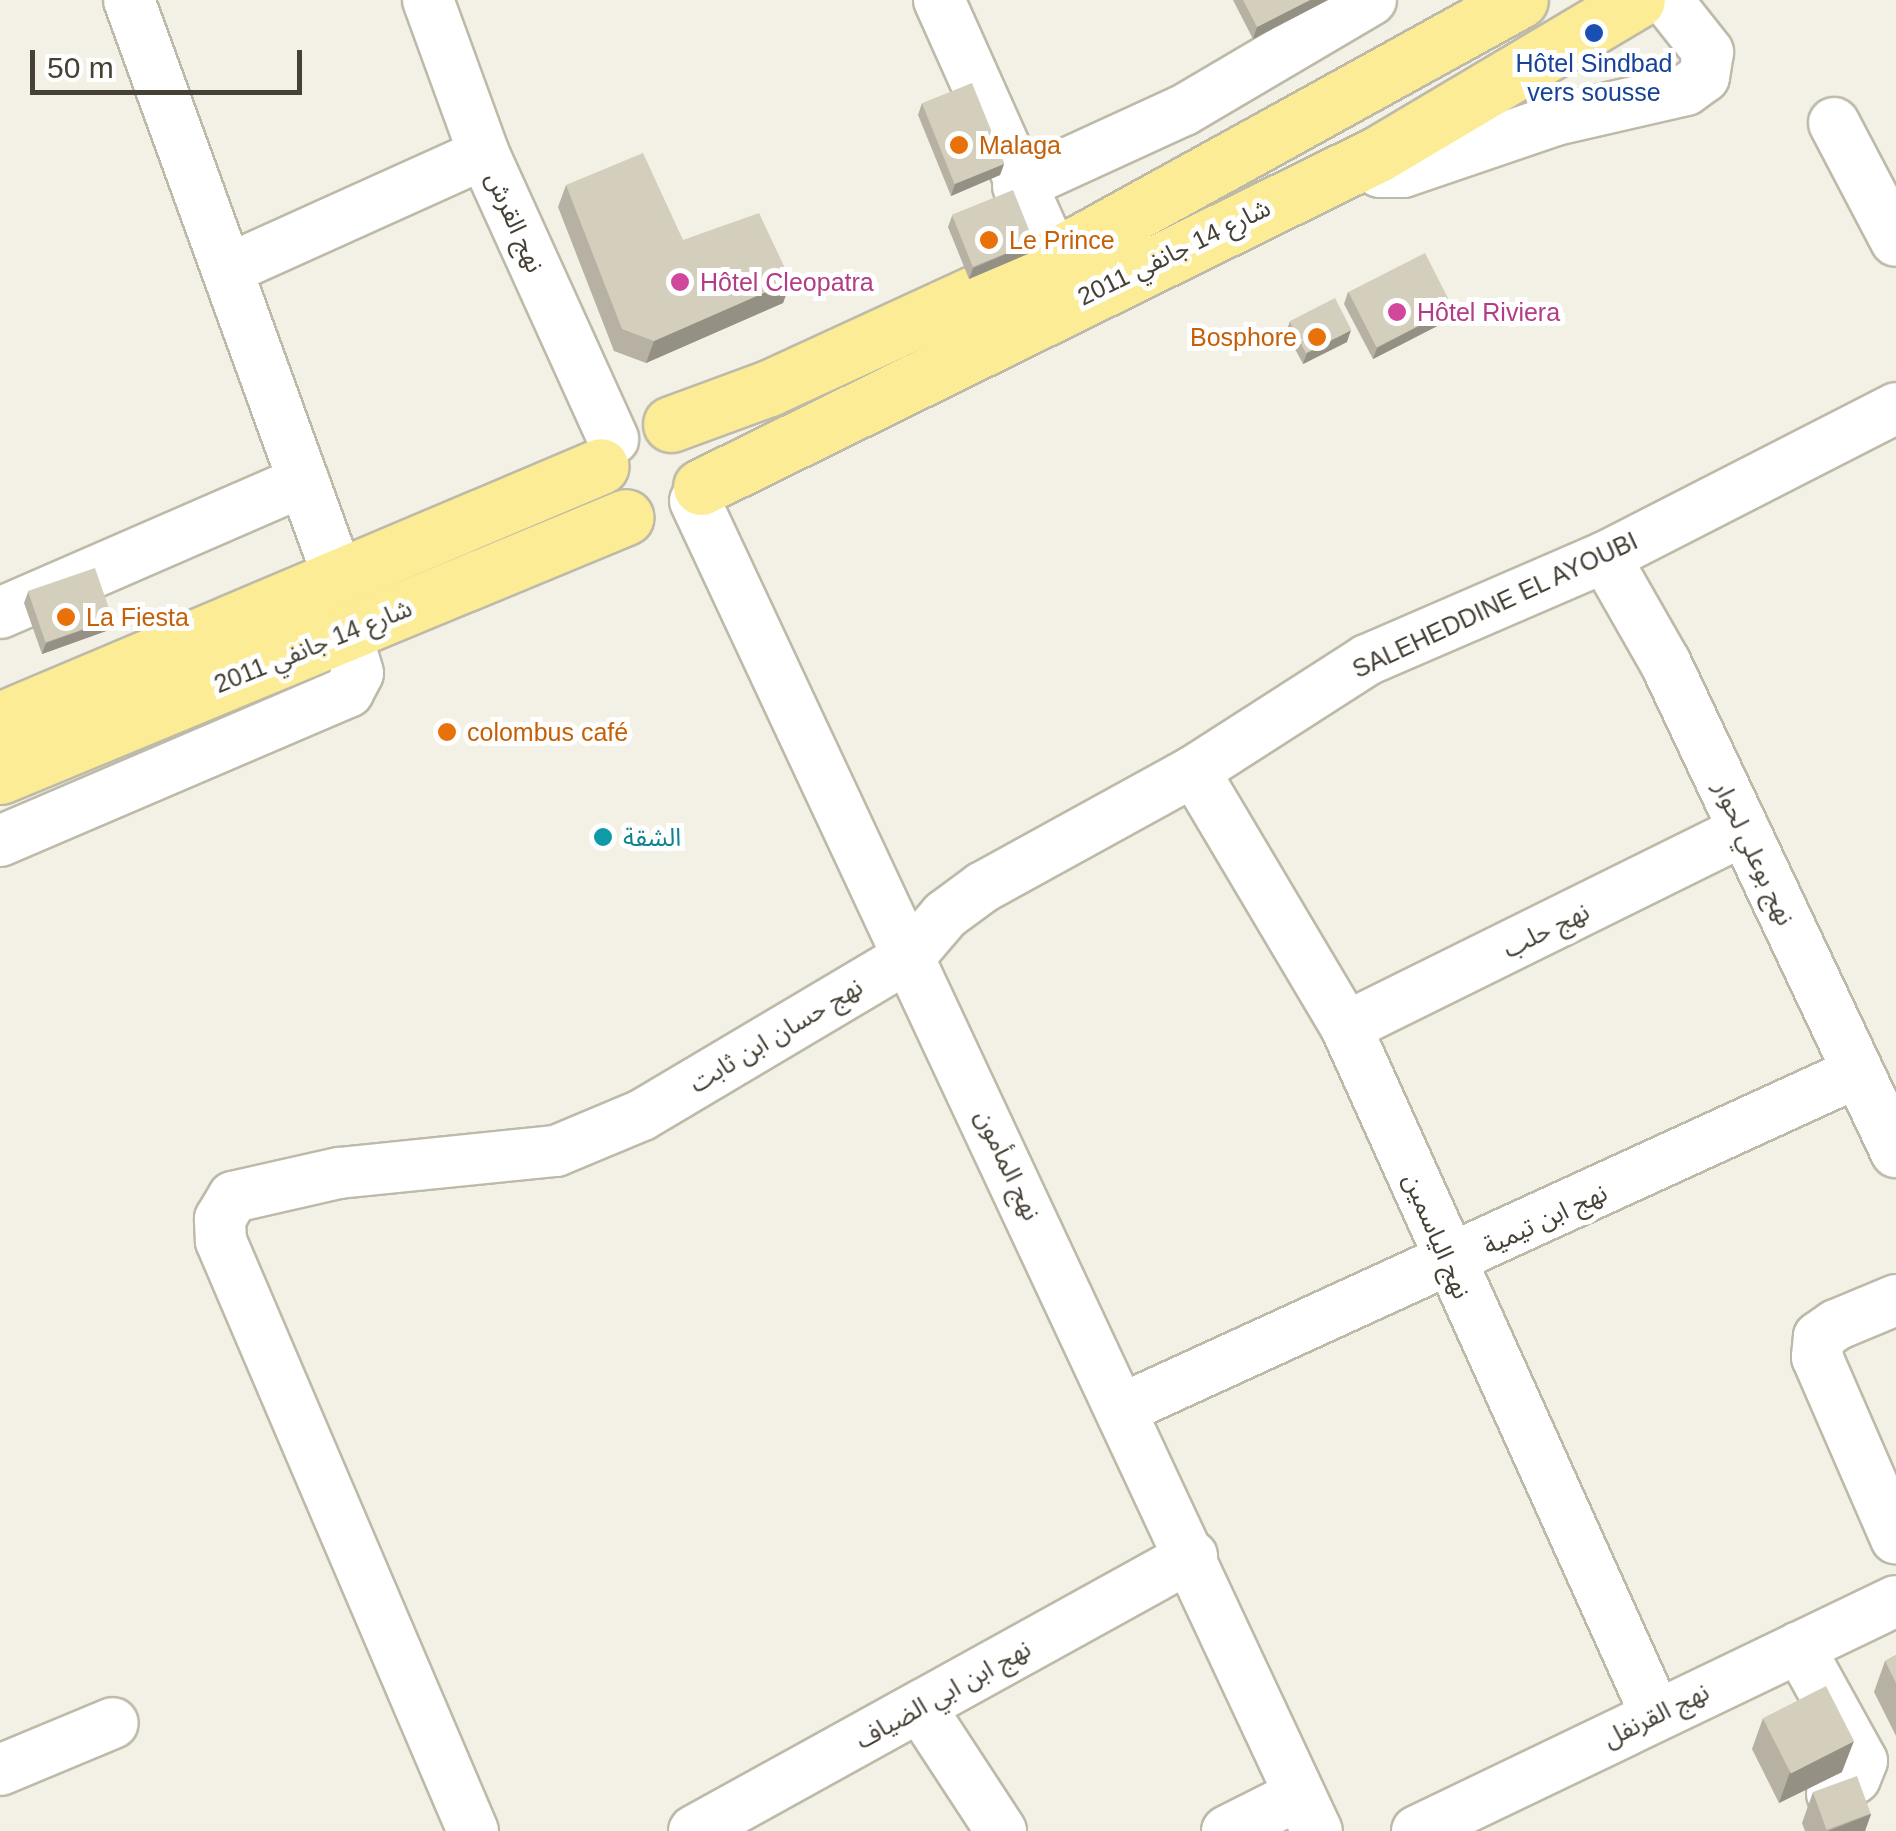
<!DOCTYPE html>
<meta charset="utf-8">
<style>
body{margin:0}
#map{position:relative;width:1896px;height:1831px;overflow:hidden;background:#f3f1e6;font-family:Helvetica,"Noto Sans Arabic",sans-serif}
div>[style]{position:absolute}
.roads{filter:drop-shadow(2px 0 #bebaa9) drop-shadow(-2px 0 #bebaa9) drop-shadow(0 2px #bebaa9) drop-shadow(0 -2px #bebaa9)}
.minor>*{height:50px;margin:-25px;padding:0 25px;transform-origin:25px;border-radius:25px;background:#fff}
.major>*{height:55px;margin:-27.5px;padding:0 27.5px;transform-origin:27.5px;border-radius:27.5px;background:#fcec96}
.wall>*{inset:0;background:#b6b1a2}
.shaded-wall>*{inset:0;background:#949084}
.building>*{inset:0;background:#d4cebc;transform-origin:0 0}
.dots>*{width:28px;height:28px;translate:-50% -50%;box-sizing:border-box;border:5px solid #fff;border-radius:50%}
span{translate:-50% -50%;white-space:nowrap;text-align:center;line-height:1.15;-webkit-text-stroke:10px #fff;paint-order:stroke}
.transit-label{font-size:25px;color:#164399}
.food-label{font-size:25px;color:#c56008}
.left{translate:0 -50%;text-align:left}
.right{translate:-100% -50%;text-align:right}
.street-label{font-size:25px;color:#464136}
.hotel-label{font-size:25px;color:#b23c85}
.culture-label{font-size:25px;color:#0d838f}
.scale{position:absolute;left:30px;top:50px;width:272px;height:45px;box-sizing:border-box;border:5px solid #464136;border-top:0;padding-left:12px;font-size:30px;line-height:35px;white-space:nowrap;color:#464136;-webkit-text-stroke:8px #fff;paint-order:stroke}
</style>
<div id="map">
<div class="roads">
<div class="minor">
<i style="left:129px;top:0;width:613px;rotate:70.06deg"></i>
<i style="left:428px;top:0;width:164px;rotate:70deg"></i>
<i style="left:484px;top:154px;width:313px;rotate:65.6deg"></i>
<i style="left:939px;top:0;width:282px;rotate:65.9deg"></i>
<i style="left:1834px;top:123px;width:133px;rotate:62.3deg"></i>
<i style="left:1378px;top:154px;width:18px;rotate:84deg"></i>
<i style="left:1380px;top:172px;width:23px"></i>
<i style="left:1403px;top:172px;width:162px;rotate:-18.8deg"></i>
<i style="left:1556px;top:120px;width:133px;rotate:-13deg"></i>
<i style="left:1686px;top:90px;width:22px;rotate:-36deg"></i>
<i style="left:1704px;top:77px;width:25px;rotate:-81deg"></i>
<i style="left:1708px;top:52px;width:66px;rotate:-128.3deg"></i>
<i style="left:1018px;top:186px;width:183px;rotate:-24.6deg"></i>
<i style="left:1184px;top:110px;width:217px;rotate:-30.5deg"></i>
<i style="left:231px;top:268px;width:277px;rotate:-24.3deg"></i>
<i style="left:695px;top:501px;width:1468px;rotate:64.94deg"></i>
<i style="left:1605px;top:557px;width:121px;rotate:60.3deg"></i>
<i style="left:1665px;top:662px;width:542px;rotate:64.76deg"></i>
<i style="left:0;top:613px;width:331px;rotate:-23.5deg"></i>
<i style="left:1194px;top:771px;width:298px;rotate:59.3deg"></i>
<i style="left:1346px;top:1027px;width:755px;rotate:65.74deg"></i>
<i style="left:0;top:841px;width:379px;rotate:-23.2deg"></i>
<i style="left:348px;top:692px;width:21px;rotate:-62deg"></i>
<i style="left:358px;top:673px;width:42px;rotate:-106.7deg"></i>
<i style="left:1346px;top:1027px;width:444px;rotate:-26.3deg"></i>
<i style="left:1896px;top:1300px;width:65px;rotate:157.4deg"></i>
<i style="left:1836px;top:1325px;width:21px;rotate:145deg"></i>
<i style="left:1819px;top:1337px;width:20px;rotate:96deg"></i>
<i style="left:1817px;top:1357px;width:198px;rotate:66.5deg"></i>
<i style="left:1122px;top:1409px;width:807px;rotate:-24.6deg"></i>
<i style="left:1799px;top:1647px;width:130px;rotate:61.1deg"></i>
<i style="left:1862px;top:1761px;width:18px;rotate:112deg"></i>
<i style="left:1855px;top:1778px;width:28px;rotate:145deg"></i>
<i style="left:920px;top:1707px;width:148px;rotate:56.8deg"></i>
<i style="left:0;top:1770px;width:122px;rotate:-22.6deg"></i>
<i style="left:473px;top:1831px;width:642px;rotate:-113.13deg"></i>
<i style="left:221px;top:1241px;width:22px;rotate:-93deg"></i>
<i style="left:220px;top:1219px;width:26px;rotate:-59deg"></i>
<i style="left:233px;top:1197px;width:109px;rotate:-12.8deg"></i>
<i style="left:339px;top:1173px;width:218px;rotate:-5.8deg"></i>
<i style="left:556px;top:1151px;width:93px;rotate:-22.7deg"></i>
<i style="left:642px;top:1115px;width:312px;rotate:-30.7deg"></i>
<i style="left:910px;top:956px;width:54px;rotate:-49.5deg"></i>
<i style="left:945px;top:915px;width:47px;rotate:-36.4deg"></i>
<i style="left:983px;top:887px;width:241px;rotate:-28.8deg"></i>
<i style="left:1194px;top:771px;width:206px;rotate:-32.7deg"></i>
<i style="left:1367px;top:660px;width:259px;rotate:-23.4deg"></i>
<i style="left:1605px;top:557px;width:327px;rotate:-27.1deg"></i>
<i style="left:694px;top:1831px;width:569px;rotate:-28.91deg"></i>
<i style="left:1227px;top:1831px;width:80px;rotate:-26.6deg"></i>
<i style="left:1417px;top:1831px;width:531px;rotate:-25.65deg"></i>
</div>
<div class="major">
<i style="left:671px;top:424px;width:104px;rotate:-20.2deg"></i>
<i style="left:769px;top:388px;width:314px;rotate:-24.7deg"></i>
<i style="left:1054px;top:257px;width:532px;rotate:-28.88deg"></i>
<i style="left:701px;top:487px;width:754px;rotate:-26.19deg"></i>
<i style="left:1378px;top:154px;width:301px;rotate:-30.7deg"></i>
<i style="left:0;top:720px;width:652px;rotate:-22.91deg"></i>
<i style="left:0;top:776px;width:677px;rotate:-22.48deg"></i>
</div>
</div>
<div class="wall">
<i style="clip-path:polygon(1233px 0,1328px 0,1253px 39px)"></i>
<i style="clip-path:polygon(922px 103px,1004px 164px,1000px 175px,951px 196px,918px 115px)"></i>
<i style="clip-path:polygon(566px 185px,683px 240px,791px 281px,783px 303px,646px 363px,614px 351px,558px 207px)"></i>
<i style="clip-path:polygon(952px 216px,1034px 242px,1030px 253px,969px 279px,948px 227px)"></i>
<i style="clip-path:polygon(1348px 292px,1453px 308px,1449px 320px,1373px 359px,1344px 304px)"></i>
<i style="clip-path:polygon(1290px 321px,1347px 342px,1303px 364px,1286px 332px)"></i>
<i style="clip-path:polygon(28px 592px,109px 630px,42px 654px,24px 603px)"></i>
<i style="clip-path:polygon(1896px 1655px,1896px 1736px,1874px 1692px,1885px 1661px)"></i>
<i style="clip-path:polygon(1763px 1718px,1842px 1772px,1779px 1803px,1752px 1749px)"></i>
<i style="clip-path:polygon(1813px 1792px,1871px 1814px,1865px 1831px,1805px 1831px,1802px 1823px)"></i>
</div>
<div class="shaded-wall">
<i style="clip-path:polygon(1310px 0,1328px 0,1253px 39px,1257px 27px)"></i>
<i style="clip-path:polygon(1004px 164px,1000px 175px,951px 196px,955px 184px)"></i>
<i style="clip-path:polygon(1034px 242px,1030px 253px,969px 279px,973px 268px)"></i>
<i style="clip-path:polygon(791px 281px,783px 303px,646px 363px,654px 341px)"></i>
<i style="clip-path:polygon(1453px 308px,1449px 320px,1373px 359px,1377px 348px)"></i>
<i style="clip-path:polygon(1351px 330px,1347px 342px,1303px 364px,1307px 353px)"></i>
<i style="clip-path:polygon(113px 619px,109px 630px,42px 654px,46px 643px)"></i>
<i style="clip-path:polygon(1854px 1741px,1842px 1772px,1779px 1803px,1790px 1772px)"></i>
<i style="clip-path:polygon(1871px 1814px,1865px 1831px,1828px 1831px)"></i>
</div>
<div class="building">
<i style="clip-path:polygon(1243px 0,1310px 0,1257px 27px)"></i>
<i style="left:972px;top:83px;width:87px;height:54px;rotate:68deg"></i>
<i style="clip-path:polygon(643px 153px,683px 240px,759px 213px,791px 281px,654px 341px,622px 329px,566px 185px)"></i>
<i style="left:1013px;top:190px;width:56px;height:66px;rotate:68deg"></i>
<i style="left:1425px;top:253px;width:62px;height:86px;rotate:63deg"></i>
<i style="left:1335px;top:298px;width:36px;height:51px;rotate:63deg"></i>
<i style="left:95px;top:568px;width:54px;height:71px;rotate:71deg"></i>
<i style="clip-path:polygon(1896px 1655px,1896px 1683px,1885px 1661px)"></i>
<i style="left:1826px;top:1686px;width:62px;height:71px;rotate:63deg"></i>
<i style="left:1857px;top:1776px;width:40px;height:47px;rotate:70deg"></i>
</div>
<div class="dots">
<i style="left:1594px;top:33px;background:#1a4fb4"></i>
<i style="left:959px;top:145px;background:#e8710a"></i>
<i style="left:989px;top:240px;background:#e8710a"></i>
<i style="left:680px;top:282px;background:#d1479c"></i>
<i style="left:1397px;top:312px;background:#d1479c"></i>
<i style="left:1317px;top:337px;background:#e8710a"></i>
<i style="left:66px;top:617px;background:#e8710a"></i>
<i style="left:447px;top:732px;background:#e8710a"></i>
<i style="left:603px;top:837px;background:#0f9aa8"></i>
</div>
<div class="transit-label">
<span style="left:1594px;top:78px">Hôtel Sindbad<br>vers sousse</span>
</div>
<div class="food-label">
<span class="left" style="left:979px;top:145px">Malaga</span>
<span class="left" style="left:1009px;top:240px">Le Prince</span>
<span class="right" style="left:1297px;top:337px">Bosphore</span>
<span class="left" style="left:86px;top:617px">La Fiesta</span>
<span class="left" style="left:467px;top:732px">colombus café</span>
</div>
<div class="street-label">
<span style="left:515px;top:222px;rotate:66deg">نهج القرش</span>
<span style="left:1174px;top:252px;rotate:-26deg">شارع 14 جانفي 2011</span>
<span style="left:1495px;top:605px;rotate:-25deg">SALEHEDDINE EL AYOUBI</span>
<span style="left:313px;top:646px;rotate:-22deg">شارع 14 جانفي 2011</span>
<span style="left:1754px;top:853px;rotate:65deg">نهج بوعلي لحوار</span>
<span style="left:1546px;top:930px;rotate:-26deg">نهج حلب</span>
<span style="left:776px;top:1035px;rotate:-31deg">نهج حسان ابن ثابت</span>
<span style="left:1008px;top:1165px;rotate:65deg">نهج المأمون</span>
<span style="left:1545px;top:1219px;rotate:-25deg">نهج ابن تيمية</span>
<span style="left:1437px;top:1236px;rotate:67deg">نهج الياسمين</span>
<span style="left:943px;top:1694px;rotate:-29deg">نهج ابن ابي الضياف</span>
<span style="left:1656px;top:1715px;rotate:-26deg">نهج القرنفل</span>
</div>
<div class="hotel-label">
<span class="left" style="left:700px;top:282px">Hôtel Cleopatra</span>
<span class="left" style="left:1417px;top:312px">Hôtel Riviera</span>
</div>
<div class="culture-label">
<span class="left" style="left:623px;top:837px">الشقة</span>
</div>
<div class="scale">50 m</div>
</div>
